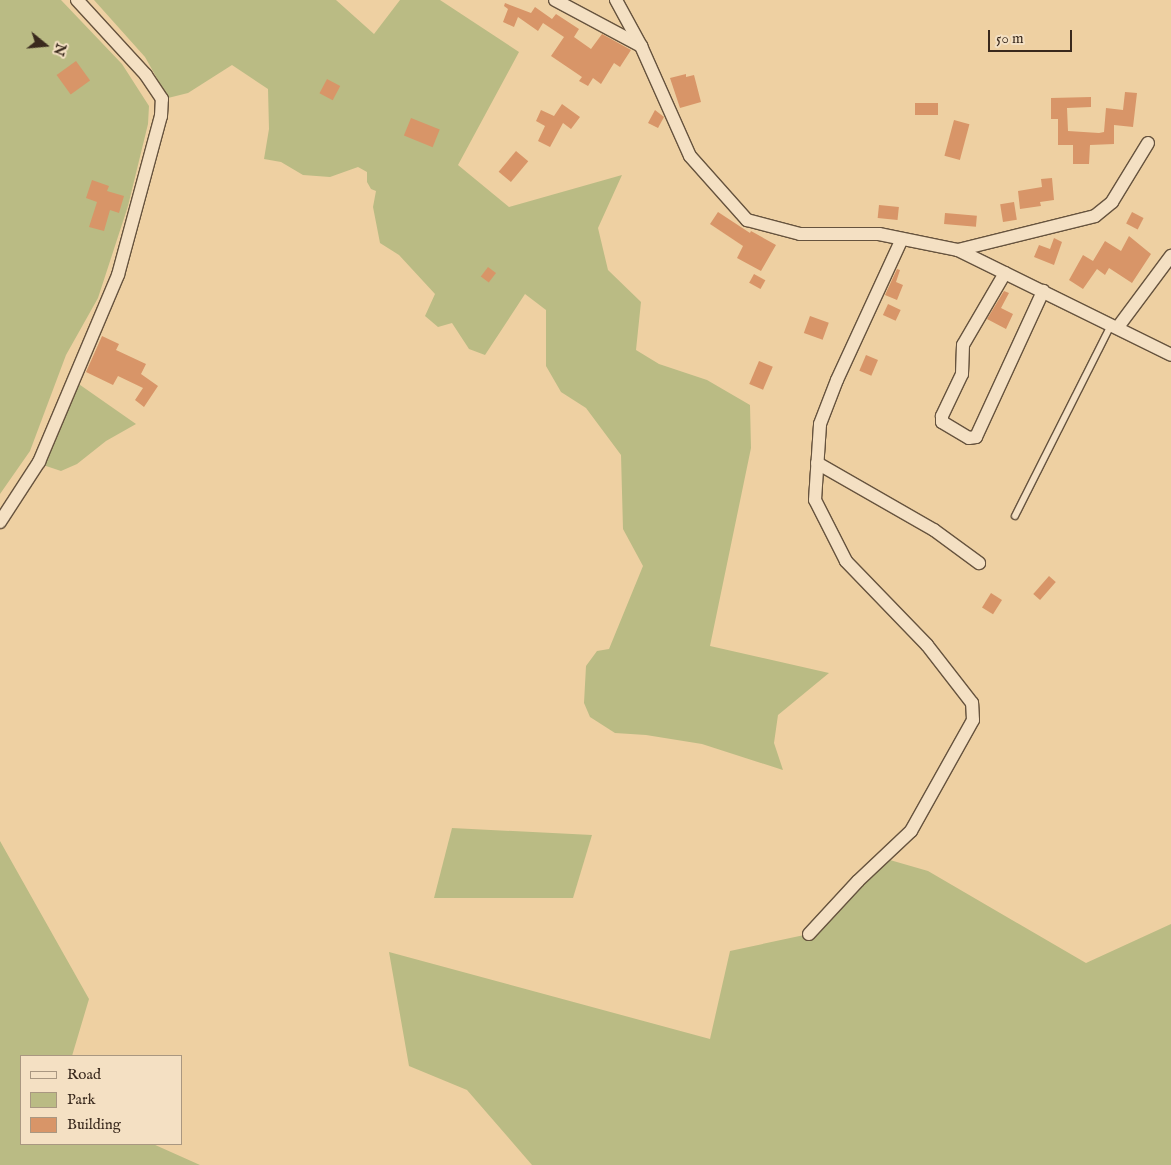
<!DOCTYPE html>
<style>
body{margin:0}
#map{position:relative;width:1171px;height:1165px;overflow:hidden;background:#eed0a2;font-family:"IM FELL English",serif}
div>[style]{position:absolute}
.green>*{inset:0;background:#babb84}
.building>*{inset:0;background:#d89568;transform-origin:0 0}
.roads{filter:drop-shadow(1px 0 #66533e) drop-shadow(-1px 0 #66533e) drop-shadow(0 1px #66533e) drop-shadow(0 -1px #66533e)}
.lane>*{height:6px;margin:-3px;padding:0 3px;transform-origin:3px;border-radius:3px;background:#f4e0c3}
.street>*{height:12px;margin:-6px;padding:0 6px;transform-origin:6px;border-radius:6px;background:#f4e0c3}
span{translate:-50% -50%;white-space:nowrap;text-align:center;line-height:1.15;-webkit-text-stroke:4px #f4e0c3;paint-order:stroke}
.legend{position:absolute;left:20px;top:1055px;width:162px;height:90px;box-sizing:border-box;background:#f4e0c3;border:1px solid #a99781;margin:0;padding:6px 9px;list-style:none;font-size:15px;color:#39291d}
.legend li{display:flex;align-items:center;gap:10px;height:25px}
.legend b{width:25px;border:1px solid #a99781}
.north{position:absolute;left:20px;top:20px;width:50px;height:50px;-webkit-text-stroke:4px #f4e0c3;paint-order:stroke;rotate:107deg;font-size:14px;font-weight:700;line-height:20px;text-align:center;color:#39291d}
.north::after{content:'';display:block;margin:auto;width:18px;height:22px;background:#39291d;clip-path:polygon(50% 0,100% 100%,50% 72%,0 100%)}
.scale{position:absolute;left:988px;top:30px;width:84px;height:22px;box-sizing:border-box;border:2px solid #39291d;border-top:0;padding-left:6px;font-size:15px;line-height:18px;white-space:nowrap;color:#39291d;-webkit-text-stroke:4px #f4e0c3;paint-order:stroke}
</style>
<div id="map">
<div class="green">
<i style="clip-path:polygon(0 0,61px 0,122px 64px,149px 106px,148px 124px,128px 206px,98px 298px,66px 355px,30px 451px,0 494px)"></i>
<i style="clip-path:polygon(94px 0,336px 0,374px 34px,400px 0,440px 0,519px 52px,458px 165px,509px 207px,622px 175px,598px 228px,608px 270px,641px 302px,636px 350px,659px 364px,707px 380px,750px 405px,751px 448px,710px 646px,829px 673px,778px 715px,774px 743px,783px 770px,702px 744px,646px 735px,615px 733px,590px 717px,584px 703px,586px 666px,597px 651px,609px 649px,643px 566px,623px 529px,621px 455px,586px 408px,561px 392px,546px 366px,546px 310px,525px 294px,485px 355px,469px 349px,452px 323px,438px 327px,425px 316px,435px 294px,399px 255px,380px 243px,373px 207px,376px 191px,371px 189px,367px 182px,367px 172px,358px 167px,330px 177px,303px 175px,281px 162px,264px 159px,269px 129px,268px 89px,232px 65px,188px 93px,168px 98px,145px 57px)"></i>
<i style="clip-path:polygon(73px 380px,136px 424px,106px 441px,77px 464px,61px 471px,43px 465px)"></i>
<i style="clip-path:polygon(452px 828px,592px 835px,573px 898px,434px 898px)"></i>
<i style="clip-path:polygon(0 841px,89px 999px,72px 1056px,21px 1056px,21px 1144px,153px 1144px,200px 1165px,0 1165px)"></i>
<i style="clip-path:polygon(883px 858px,928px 871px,1086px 963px,1171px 924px,1171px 1165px,532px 1165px,467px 1090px,409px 1066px,389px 952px,710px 1039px,730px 951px,809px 934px)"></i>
</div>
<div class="building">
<i style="clip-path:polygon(505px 3px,531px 13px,535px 7px,552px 19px,556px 14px,579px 29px,574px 37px,591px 49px,602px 34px,631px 50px,620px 67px,614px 63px,601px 84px,593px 78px,588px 86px,579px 81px,582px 77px,551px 56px,564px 37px,543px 23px,538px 31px,518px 17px,514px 27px,503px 22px,508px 9px,504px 6px)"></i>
<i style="left:76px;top:61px;width:24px;height:24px;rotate:54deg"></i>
<i style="clip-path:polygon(686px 74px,686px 77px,694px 75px,701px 102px,680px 108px,670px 78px)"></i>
<i style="left:327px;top:79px;width:15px;height:16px;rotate:28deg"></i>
<i style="clip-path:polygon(1125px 92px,1137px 93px,1133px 127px,1114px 125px,1114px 144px,1090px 145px,1089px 164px,1073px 164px,1073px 145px,1058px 145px,1058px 119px,1051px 119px,1051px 98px,1091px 97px,1091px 107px,1067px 108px,1068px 131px,1099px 133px,1104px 132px,1106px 108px,1123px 110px)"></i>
<i style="left:915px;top:103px;width:23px;height:12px"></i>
<i style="clip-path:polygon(562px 104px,580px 117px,571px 129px,563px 123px,550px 147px,538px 141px,545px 126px,536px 121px,541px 110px,554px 116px)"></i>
<i style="clip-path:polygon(655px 110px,664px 117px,658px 128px,648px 123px)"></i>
<i style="left:411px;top:118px;width:31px;height:19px;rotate:22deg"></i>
<i style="left:954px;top:120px;width:16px;height:37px;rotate:15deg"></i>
<i style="left:516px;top:151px;width:16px;height:27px;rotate:40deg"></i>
<i style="clip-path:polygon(1052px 178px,1054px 200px,1040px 202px,1041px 206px,1020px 209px,1018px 191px,1042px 187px,1041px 179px)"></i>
<i style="clip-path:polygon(92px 180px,109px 186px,107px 191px,124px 196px,119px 213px,110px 210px,104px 231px,89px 227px,97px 202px,86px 198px)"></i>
<i style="left:1014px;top:202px;width:18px;height:14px;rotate:81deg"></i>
<i style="left:879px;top:205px;width:20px;height:13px;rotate:6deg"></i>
<i style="clip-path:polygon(718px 212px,750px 233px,751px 231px,776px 245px,761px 271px,737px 258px,743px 246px,710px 224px)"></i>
<i style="left:1132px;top:212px;width:13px;height:13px;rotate:27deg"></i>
<i style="left:945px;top:213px;width:32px;height:11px;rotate:5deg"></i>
<i style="clip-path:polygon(1129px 236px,1151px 254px,1132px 283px,1109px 268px,1105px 275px,1097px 269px,1083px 289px,1069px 280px,1083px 255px,1093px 261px,1105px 241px,1121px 251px)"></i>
<i style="clip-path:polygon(1054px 238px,1062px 242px,1054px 265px,1034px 257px,1039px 245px,1050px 249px)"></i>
<i style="left:488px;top:267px;width:10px;height:12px;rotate:37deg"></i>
<i style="clip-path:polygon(897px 269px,900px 270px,896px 282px,903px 285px,897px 300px,885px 295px)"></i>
<i style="left:754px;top:274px;width:13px;height:10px;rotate:29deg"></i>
<i style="clip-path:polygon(1004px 291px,1009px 293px,1001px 308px,1013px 314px,1006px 329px,987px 319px)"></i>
<i style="left:888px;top:304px;width:14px;height:12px;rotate:25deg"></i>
<i style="left:810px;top:316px;width:20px;height:18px;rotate:20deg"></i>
<i style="clip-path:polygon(102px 336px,119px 344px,116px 350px,146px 364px,141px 374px,158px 386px,144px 407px,135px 400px,143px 388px,118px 376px,113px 385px,86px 372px)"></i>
<i style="left:866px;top:355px;width:13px;height:17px;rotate:23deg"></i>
<i style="left:759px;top:361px;width:15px;height:25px;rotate:23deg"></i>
<i style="left:1049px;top:576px;width:9px;height:24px;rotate:41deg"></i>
<i style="left:991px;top:593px;width:13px;height:17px;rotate:32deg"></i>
</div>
<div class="roads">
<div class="lane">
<i style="left:1015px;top:516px;width:214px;rotate:-63.3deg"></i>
</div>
<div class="street">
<i style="left:555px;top:0;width:98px;rotate:28.1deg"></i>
<i style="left:616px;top:0;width:52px;rotate:61.5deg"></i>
<i style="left:641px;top:46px;width:120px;rotate:66deg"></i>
<i style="left:690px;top:156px;width:86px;rotate:48.3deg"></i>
<i style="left:747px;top:220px;width:55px;rotate:14.8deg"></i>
<i style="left:800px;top:234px;width:79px"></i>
<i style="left:879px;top:234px;width:81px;rotate:11.4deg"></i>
<i style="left:958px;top:250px;width:237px;rotate:26.2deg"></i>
<i style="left:958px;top:250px;width:141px;rotate:-13.9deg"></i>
<i style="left:1095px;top:216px;width:22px;rotate:-39deg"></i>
<i style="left:1112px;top:202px;width:69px;rotate:-58.6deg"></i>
<i style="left:1005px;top:273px;width:83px;rotate:120.3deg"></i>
<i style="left:963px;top:345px;width:29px;rotate:92deg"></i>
<i style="left:962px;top:374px;width:47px;rotate:115.5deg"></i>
<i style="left:942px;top:416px;width:6px;rotate:90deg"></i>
<i style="left:942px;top:422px;width:31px;rotate:31deg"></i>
<i style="left:969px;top:438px;width:7px;rotate:-8deg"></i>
<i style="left:976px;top:437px;width:161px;rotate:-65.3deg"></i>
<i style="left:1118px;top:327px;width:89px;rotate:-53.3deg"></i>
<i style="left:817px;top:463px;width:135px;rotate:29.8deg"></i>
<i style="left:934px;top:530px;width:56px;rotate:36.3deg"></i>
<i style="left:0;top:522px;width:72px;rotate:-57deg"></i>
<i style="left:39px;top:462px;width:203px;rotate:-67.1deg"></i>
<i style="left:118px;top:275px;width:165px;rotate:-74.9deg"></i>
<i style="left:161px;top:116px;width:17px;rotate:-87deg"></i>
<i style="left:162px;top:99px;width:29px;rotate:-124deg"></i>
<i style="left:146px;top:75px;width:102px;rotate:-132.6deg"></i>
<i style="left:809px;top:934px;width:72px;rotate:-47.2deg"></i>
<i style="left:858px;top:881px;width:73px;rotate:-43.3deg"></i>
<i style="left:911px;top:831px;width:127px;rotate:-60.8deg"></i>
<i style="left:973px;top:720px;width:17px;rotate:-93deg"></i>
<i style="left:972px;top:703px;width:73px;rotate:-127.8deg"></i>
<i style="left:927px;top:645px;width:117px;rotate:-134deg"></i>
<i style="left:846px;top:561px;width:68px;rotate:-116.9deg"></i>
<i style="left:815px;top:500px;width:76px;rotate:-86.2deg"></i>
<i style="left:820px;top:424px;width:47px;rotate:-68.9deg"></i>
<i style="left:837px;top:380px;width:155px;rotate:-65.3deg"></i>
</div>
</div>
<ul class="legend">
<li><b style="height:6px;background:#f4e0c3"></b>Road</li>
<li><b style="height:14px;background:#babb84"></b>Park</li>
<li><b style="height:14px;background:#d89568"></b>Building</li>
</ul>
<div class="north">N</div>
<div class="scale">50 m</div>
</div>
